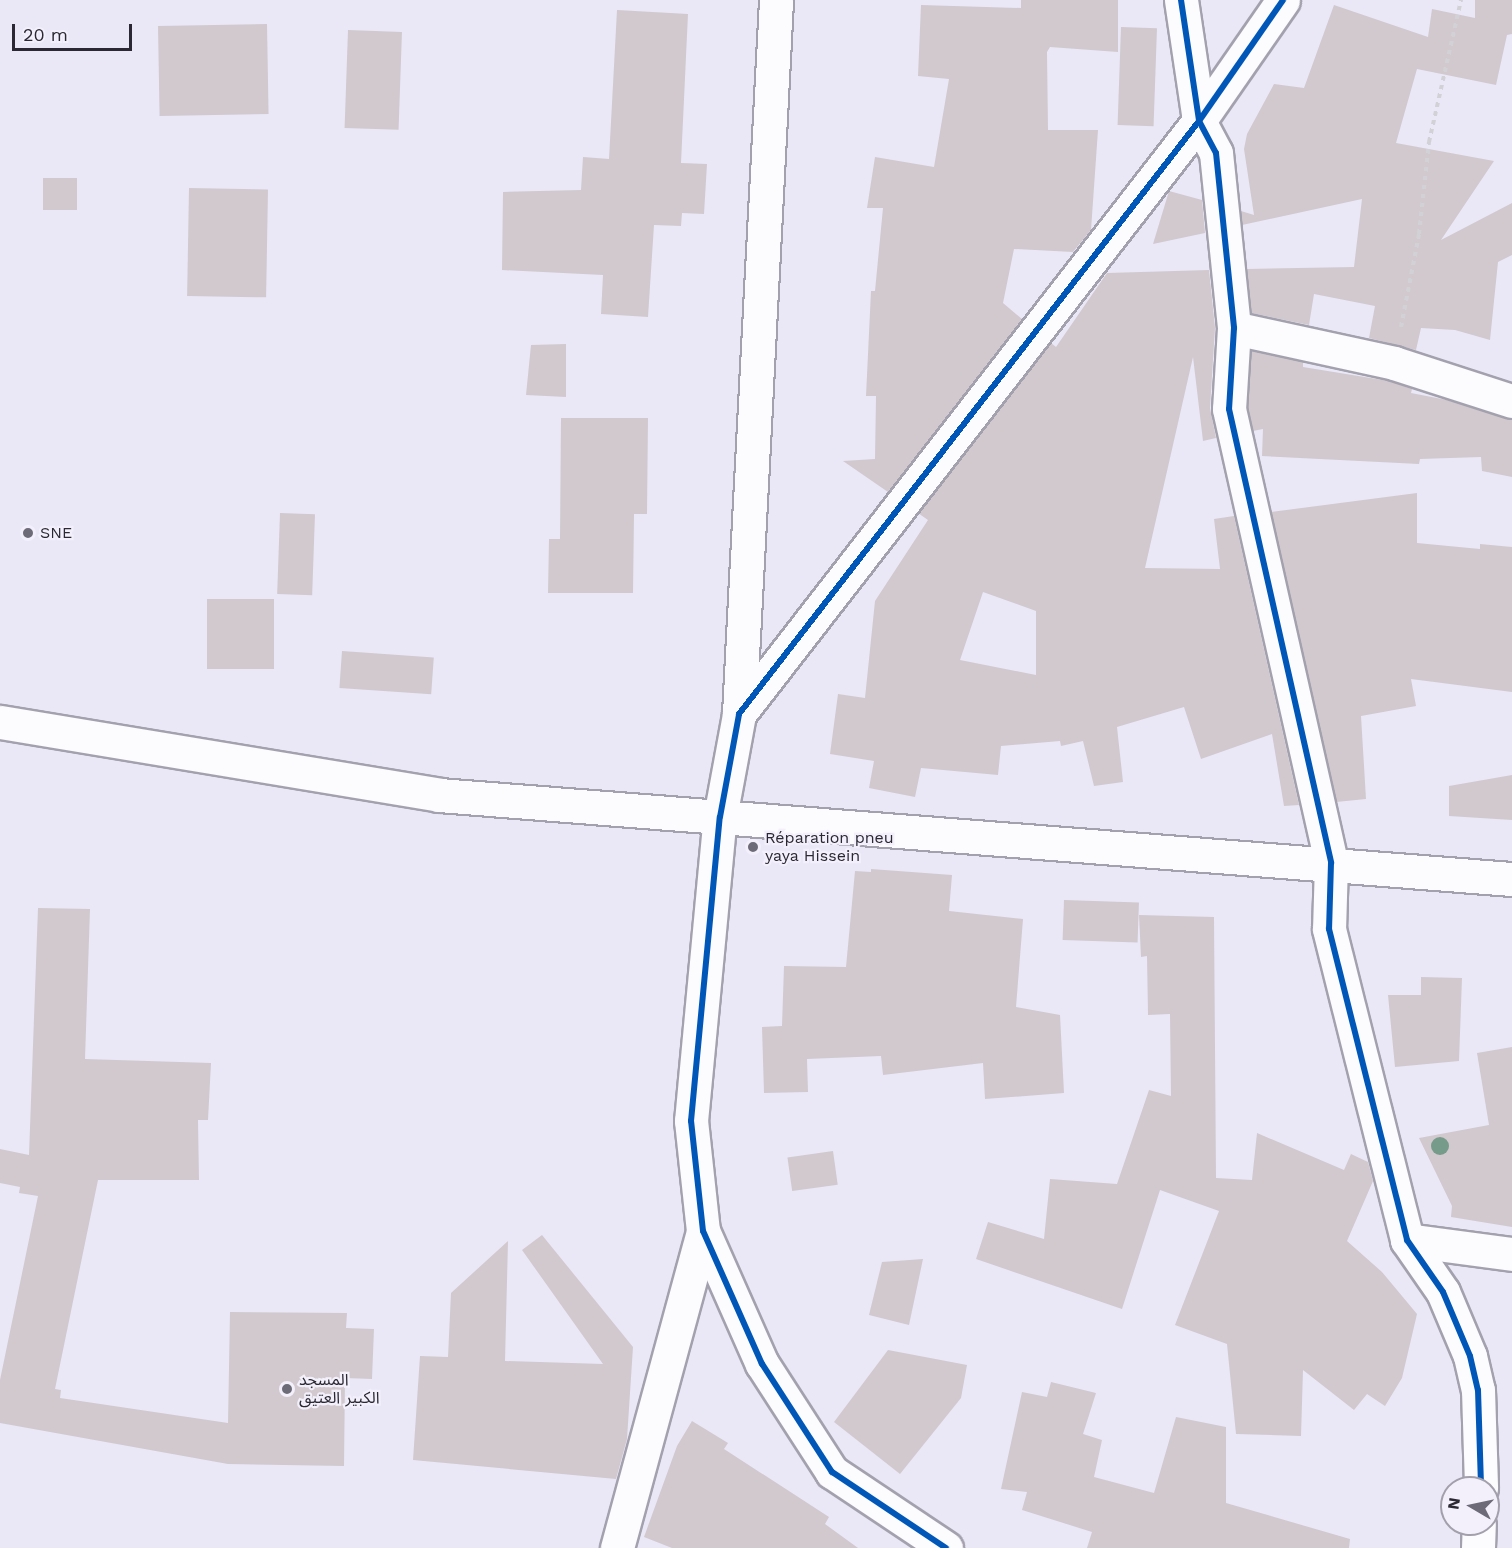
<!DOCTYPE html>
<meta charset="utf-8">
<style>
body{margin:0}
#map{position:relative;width:1512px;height:1548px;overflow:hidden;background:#eae7f7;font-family:"Work Sans","Noto Sans Arabic",sans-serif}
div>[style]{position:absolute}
.building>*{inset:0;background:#d1c9ce;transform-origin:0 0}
.path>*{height:4px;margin-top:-2px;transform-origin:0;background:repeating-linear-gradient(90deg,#d2d2d6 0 4.5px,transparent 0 9px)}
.roads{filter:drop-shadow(2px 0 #a4a1ae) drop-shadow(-2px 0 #a4a1ae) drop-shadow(0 2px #a4a1ae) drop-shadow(0 -2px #a4a1ae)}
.street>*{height:33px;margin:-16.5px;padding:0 16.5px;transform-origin:16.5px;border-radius:16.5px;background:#fcfbfe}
.secondary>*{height:33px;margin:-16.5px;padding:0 16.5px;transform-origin:16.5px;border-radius:16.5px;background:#fcfbfe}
.cycleway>*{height:6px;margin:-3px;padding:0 3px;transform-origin:3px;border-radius:3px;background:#0057b8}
.trees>*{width:18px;height:18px;margin:-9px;border-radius:50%;background:#779b8a}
.dots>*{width:16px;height:16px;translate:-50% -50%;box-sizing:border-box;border:3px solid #f3f0fc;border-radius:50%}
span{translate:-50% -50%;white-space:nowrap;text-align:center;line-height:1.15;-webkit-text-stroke:4.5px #f3f0fc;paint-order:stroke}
.poi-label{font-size:16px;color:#2b2834}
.left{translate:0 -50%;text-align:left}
.north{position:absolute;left:1440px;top:1476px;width:60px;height:60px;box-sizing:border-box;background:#f3f0fc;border:2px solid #a3a0ac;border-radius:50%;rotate:279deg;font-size:16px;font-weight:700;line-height:24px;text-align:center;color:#2b2834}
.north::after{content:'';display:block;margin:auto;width:21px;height:27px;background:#6e6b78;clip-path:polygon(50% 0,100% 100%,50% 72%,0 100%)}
.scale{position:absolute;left:12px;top:24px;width:120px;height:27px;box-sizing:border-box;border:3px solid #2b2834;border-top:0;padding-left:8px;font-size:18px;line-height:21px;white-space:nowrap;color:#2b2834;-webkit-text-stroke:4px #f3f0fc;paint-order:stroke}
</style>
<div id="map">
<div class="building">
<i style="clip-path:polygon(1021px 0,1118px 0,1118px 52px,1050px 47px,1047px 52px,1048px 130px,1098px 130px,1091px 230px,1073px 252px,1014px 249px,1003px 303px,1022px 319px,888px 492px,843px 461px,875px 459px,876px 396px,866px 396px,871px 291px,875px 291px,883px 208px,867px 208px,875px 157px,934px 167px,949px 79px,918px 76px,921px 5px,1021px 8px)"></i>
<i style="clip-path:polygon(1475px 0,1512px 0,1512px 34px,1507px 35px,1496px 85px,1417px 69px,1396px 143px,1494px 161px,1441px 240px,1512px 203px,1512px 255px,1498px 262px,1490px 340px,1455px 330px,1421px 328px,1416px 350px,1369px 338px,1375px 306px,1314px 294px,1309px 325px,1251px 313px,1247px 269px,1354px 267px,1362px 199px,1242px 225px,1241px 211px,1254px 215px,1244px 149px,1247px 134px,1274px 84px,1304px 88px,1334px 5px,1428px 37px,1432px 9px,1475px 18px)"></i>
<i style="clip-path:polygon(617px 10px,688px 14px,681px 163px,707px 164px,704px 214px,682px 213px,681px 226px,654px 225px,648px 317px,601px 314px,603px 275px,502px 270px,503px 192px,581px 190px,583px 157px,609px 159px)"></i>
<i style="left:267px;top:24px;width:90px;height:109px;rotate:89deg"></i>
<i style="left:1121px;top:27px;width:36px;height:98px;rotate:2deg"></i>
<i style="left:348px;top:30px;width:54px;height:98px;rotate:2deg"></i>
<i style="left:43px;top:178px;width:34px;height:32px"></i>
<i style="left:189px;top:188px;width:79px;height:108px;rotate:1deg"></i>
<i style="clip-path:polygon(1169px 191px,1202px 200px,1205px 233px,1153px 244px)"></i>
<i style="clip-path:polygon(evenodd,1209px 270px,1215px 328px,1210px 408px,1216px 438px,1203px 441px,1193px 357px,1145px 568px,1220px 569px,1214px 519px,1234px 516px,1299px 805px,1284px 806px,1272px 734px,1201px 759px,1184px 707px,1117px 727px,1123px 782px,1094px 786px,1083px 741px,1061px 746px,1060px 741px,1001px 746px,998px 775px,921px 768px,915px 797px,869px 788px,874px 761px,830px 754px,838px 694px,865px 698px,875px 601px,928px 520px,918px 513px,1051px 343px,1056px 347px,1107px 273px,1209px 270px,983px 592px,1036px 611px,1036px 675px,960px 660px,983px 592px)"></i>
<i style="clip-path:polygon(566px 344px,566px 397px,526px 395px,531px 345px)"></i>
<i style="clip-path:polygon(1251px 351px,1303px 362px,1303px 367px,1389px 381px,1412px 389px,1411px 393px,1447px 400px,1512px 420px,1512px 477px,1482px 471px,1481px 457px,1420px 459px,1419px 464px,1262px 456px,1263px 429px,1253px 431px,1248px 407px)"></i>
<i style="clip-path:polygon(561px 418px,648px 418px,647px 514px,634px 514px,633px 593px,548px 593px,549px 539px,560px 539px)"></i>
<i style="clip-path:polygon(1417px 493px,1417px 543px,1480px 549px,1480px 544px,1512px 547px,1512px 692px,1411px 679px,1416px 706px,1361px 716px,1366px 799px,1336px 802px,1271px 512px)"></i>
<i style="left:280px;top:513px;width:35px;height:81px;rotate:2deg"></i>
<i style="left:207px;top:599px;width:67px;height:70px"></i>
<i style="left:342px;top:651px;width:92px;height:37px;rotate:4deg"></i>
<i style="clip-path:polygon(1512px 775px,1512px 820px,1449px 816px,1449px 786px)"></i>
<i style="clip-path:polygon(871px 869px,952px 875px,949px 911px,1023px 919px,1016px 1007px,1060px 1015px,1064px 1093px,985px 1099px,983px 1063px,883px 1075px,881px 1056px,807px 1059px,808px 1092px,764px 1093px,762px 1027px,782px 1026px,784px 966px,846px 967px,855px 871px,871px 872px)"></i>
<i style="left:1064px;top:900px;width:75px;height:40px;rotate:2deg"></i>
<i style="clip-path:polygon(38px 908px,90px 909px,85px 1059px,211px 1063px,208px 1120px,198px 1120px,199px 1180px,98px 1180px,55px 1389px,61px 1390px,60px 1398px,228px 1423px,230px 1312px,347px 1313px,346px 1328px,374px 1329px,372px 1379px,345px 1378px,344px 1466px,228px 1464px,0 1423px,0 1380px,38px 1196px,19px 1193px,20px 1187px,0 1183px,0 1149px,29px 1155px)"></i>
<i style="clip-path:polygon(1139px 915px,1214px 917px,1216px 1178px,1252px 1180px,1257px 1133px,1344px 1170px,1351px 1154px,1368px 1162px,1373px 1181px,1347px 1241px,1382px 1272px,1417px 1314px,1402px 1378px,1385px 1406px,1367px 1394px,1354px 1410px,1303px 1370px,1301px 1436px,1236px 1434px,1227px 1344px,1175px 1325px,1219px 1211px,1160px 1190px,1122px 1309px,976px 1259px,988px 1222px,1044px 1239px,1050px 1179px,1117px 1184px,1149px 1090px,1171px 1096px,1170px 1014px,1148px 1015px,1147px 956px,1141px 957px)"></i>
<i style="clip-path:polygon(1421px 977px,1462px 978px,1459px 1061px,1395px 1067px,1388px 995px,1421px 995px)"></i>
<i style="clip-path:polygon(1512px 1047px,1512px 1227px,1451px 1217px,1452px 1206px,1419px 1138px,1489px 1125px,1477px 1053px)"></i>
<i style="left:833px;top:1151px;width:34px;height:46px;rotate:82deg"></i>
<i style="clip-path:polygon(542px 1235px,633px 1347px,627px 1439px,616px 1479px,413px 1460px,420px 1356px,448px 1357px,451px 1293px,508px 1241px,505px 1361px,603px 1364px,522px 1250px)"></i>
<i style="clip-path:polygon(923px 1259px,909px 1325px,869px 1315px,882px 1262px)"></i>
<i style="clip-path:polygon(888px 1350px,967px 1365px,961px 1398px,900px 1474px,834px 1422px)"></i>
<i style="clip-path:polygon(1051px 1382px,1096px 1393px,1083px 1434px,1102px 1440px,1094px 1477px,1154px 1493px,1176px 1417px,1226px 1427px,1226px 1503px,1350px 1539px,1349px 1548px,1087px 1548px,1092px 1532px,1022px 1510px,1027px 1492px,1001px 1489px,1022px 1392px,1047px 1397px)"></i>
<i style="clip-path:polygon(692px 1421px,728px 1443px,724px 1449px,829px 1517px,825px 1524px,858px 1548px,672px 1548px,644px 1537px,677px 1446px)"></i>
</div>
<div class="path">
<i style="left:1401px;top:327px;width:95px;rotate:-79deg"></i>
<i style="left:1419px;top:234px;width:93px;rotate:-83.8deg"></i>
<i style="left:1429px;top:142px;width:146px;rotate:-77.3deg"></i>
</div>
<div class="roads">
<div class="street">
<i style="left:1181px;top:0;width:122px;rotate:81.5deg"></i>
<i style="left:1199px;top:121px;width:36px;rotate:62deg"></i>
<i style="left:1216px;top:153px;width:176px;rotate:84.1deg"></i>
<i style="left:1234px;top:328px;width:81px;rotate:93.5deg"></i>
<i style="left:1229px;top:409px;width:465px;rotate:77.3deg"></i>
<i style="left:1331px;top:863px;width:66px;rotate:91.7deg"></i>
<i style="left:1329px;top:929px;width:321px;rotate:75.9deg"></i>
<i style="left:1407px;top:1240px;width:63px;rotate:55.3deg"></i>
<i style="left:1443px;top:1292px;width:69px;rotate:67.1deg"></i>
<i style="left:1470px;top:1356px;width:35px;rotate:77deg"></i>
<i style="left:1478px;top:1390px;width:98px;rotate:88.2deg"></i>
<i style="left:1234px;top:328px;width:164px;rotate:12.3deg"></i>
<i style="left:1394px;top:363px;width:124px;rotate:17.9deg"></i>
<i style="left:739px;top:714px;width:715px;rotate:-87.03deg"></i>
<i style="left:1407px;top:1240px;width:106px;rotate:7.6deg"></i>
<i style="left:617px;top:1548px;width:328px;rotate:-74.8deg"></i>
<i style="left:946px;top:1548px;width:137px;rotate:-146.3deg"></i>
<i style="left:832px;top:1472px;width:129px;rotate:-122.9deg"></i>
<i style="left:762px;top:1364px;width:145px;rotate:-113.9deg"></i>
<i style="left:703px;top:1231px;width:111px;rotate:-96.2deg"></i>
<i style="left:691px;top:1121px;width:305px;rotate:-84.6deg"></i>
<i style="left:720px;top:817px;width:105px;rotate:-79.5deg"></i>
<i style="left:739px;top:714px;width:750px;rotate:-52.2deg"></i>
<i style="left:1199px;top:121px;width:147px;rotate:-55.2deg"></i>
<i style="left:1478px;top:1548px;width:24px;rotate:-88deg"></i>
</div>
<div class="secondary">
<i style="left:0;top:722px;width:445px;rotate:9.4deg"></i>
<i style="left:439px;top:795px;width:1076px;rotate:4.48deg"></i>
</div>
</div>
<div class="cycleway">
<i style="left:1181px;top:0;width:122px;rotate:81.5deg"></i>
<i style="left:1199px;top:121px;width:36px;rotate:62deg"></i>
<i style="left:1216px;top:153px;width:176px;rotate:84.1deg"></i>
<i style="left:1234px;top:328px;width:81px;rotate:93.5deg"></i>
<i style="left:1229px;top:409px;width:465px;rotate:77.3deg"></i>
<i style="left:1331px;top:863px;width:66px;rotate:91.7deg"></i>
<i style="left:1329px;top:929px;width:321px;rotate:75.9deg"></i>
<i style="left:1407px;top:1240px;width:63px;rotate:55.3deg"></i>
<i style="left:1443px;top:1292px;width:69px;rotate:67.1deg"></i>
<i style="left:1470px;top:1356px;width:35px;rotate:77deg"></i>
<i style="left:1478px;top:1390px;width:98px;rotate:88.2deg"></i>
<i style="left:946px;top:1548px;width:137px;rotate:-146.3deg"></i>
<i style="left:832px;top:1472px;width:129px;rotate:-122.9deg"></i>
<i style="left:762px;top:1364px;width:145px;rotate:-113.9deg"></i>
<i style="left:703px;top:1231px;width:111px;rotate:-96.2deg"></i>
<i style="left:691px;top:1121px;width:305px;rotate:-84.6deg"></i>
<i style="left:720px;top:817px;width:105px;rotate:-79.5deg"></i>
<i style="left:739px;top:714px;width:750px;rotate:-52.2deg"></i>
<i style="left:1199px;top:121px;width:147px;rotate:-55.2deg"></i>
</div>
<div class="trees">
<i style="left:1440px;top:1146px"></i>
</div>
<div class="dots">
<i style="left:28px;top:533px;background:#6e6b78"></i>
<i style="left:753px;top:847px;background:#6e6b78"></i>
<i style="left:287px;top:1389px;background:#6e6b78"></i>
</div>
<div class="poi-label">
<span class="left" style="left:40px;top:533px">SNE</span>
<span class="left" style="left:765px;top:847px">Réparation pneu<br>yaya Hissein</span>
<span class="left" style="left:299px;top:1389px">المسجد<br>الكبير العتيق</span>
</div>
<div class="north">N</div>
<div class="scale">20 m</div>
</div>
